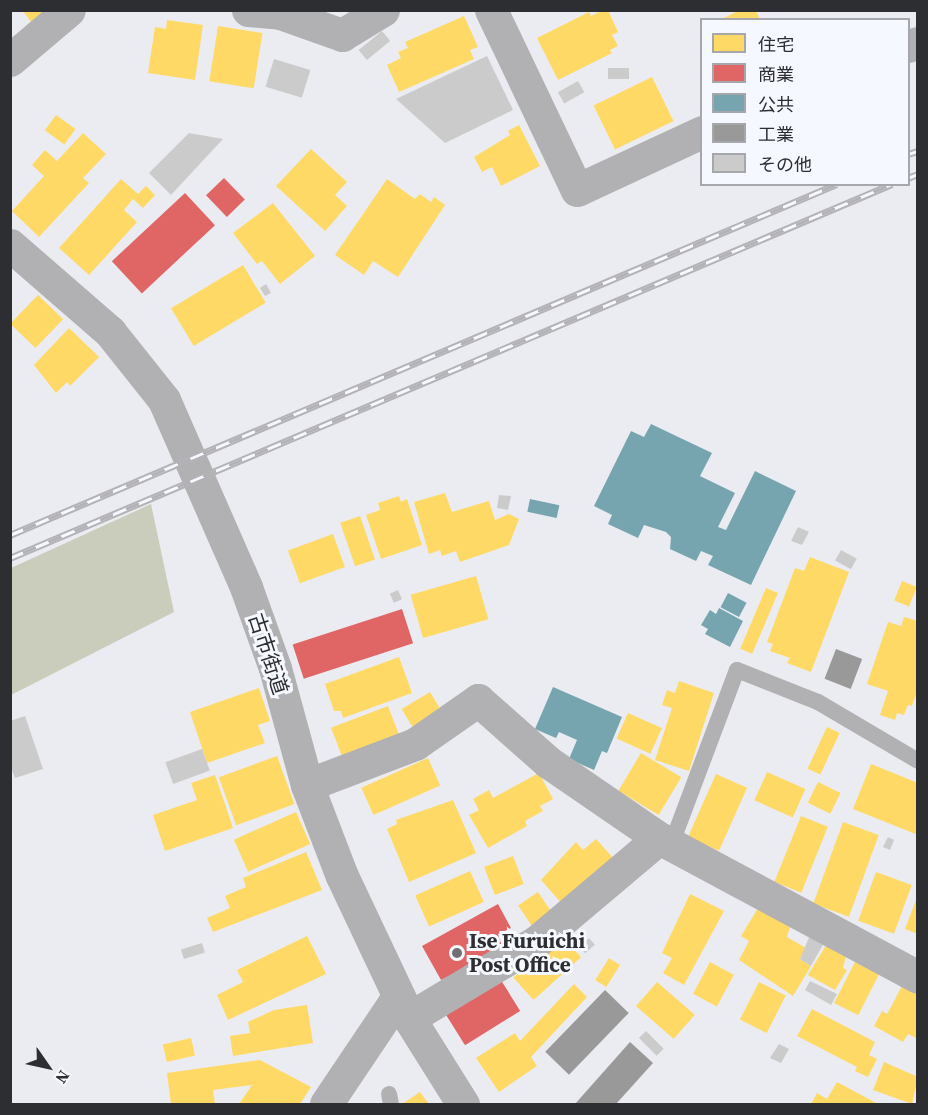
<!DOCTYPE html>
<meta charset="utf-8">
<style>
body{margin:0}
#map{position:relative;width:928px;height:1115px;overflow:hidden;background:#ebecf1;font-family:"Source Serif 4","Noto Sans JP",serif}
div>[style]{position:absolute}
.forest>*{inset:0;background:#cacdbb}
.homes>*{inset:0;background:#ffd966;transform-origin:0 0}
.shops>*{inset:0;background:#e06666;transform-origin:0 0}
.public>*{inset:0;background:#76a5af;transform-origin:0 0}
.industry>*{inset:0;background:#999;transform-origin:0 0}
.building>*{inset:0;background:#cccbcc;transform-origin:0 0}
.service>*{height:16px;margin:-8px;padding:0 8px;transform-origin:8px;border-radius:8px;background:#b1b0b3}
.minor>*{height:33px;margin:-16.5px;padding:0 16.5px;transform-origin:16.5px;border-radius:16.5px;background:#b1b0b3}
.tertiary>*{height:33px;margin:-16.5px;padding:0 16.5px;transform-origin:16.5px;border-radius:16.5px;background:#b1b0b3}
.rail>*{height:7px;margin-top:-3.5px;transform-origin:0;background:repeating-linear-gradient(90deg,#f6f8ff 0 14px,#b3b2b6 0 28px);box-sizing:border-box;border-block:2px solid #b3b2b6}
.dots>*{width:16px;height:16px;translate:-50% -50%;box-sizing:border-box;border:3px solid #f6f8ff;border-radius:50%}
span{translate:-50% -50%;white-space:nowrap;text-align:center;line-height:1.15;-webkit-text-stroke:6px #f6f8ff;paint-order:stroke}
.street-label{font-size:21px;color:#2d2e31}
.poi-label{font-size:21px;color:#2d2e31;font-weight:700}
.left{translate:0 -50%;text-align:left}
.frame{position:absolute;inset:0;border:12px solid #2d2e31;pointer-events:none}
.legend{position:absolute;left:700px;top:18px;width:210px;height:168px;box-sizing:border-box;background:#f6f8ff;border:2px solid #a6a7ad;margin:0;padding:8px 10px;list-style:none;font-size:18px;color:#2d2e31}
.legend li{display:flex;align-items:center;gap:12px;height:30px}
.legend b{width:30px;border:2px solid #a6a7ad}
.north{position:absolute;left:18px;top:1037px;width:60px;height:60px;-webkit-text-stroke:4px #f6f8ff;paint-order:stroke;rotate:124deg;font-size:16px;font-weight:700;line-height:24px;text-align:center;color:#2d2e31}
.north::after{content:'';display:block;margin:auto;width:21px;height:27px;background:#2d2e31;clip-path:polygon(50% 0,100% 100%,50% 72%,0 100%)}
</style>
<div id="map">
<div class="forest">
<i style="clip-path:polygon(151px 504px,174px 612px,11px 695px,11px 568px)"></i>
</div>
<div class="homes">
<i style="clip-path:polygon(22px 10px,47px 10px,32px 23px)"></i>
<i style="clip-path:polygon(603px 10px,608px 10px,618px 32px,612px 35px,618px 46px,610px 50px,612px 53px,558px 80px,537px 38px,589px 12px,591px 16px)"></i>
<i style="clip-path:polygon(740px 10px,756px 10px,760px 20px,720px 20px)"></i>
<i style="clip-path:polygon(464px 16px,478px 47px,470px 50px,474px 59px,399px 92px,387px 65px,401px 58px,398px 52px,408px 48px,405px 42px)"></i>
<i style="clip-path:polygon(167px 20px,203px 25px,195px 80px,148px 73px,155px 27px,166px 29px)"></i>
<i style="left:218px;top:26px;width:45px;height:56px;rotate:9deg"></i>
<i style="left:652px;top:77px;width:49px;height:65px;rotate:64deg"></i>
<i style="left:56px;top:115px;width:24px;height:19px;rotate:36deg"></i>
<i style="clip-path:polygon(519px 125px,540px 166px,501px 186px,492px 167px,482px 172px,474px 157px,510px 135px,508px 131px)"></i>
<i style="clip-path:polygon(83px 133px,106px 154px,83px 178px,89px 183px,39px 237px,12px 211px,44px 176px,32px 165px,45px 150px,57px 161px)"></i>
<i style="clip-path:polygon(311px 149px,347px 182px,335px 195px,347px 206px,325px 231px,276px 186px)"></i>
<i style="clip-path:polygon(121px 179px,138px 194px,146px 186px,155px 195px,143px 208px,133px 199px,124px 210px,137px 222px,89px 275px,59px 248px)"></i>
<i style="clip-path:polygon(387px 179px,415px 199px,420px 194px,431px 202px,434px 197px,445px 205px,398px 277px,373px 261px,364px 275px,335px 255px)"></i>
<i style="clip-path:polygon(273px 203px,315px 256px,280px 284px,262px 261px,257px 264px,233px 233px)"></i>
<i style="left:243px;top:265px;width:44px;height:84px;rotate:59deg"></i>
<i style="left:38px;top:295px;width:35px;height:40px;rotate:44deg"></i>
<i style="clip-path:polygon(69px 328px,99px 357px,70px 386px,67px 382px,56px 393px,34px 365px)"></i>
<i style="clip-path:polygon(445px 493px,452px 512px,489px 501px,495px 520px,509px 514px,519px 519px,509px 545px,460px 562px,456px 551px,442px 556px,440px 550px,429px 554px,414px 502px)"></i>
<i style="clip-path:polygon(399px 496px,401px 502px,407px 499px,422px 545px,381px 559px,366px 515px,380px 510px,378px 503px)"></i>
<i style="left:360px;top:516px;width:46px;height:21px;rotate:71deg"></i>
<i style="left:333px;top:534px;width:35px;height:48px;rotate:70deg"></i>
<i style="clip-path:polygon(810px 557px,849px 572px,811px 672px,787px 663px,790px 658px,770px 651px,773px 644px,767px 642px,795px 568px,804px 571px)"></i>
<i style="left:476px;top:576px;width:45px;height:68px;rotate:74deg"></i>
<i style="left:902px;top:581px;width:16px;height:21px;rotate:22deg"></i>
<i style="left:766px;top:588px;width:13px;height:66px;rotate:23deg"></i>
<i style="clip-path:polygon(904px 617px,918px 621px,918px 688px,912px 706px,908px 705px,904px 715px,897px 713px,895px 720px,880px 715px,888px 691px,867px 684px,888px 622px,901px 626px)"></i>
<i style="clip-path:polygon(399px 657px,412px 693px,343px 718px,341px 711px,334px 711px,325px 684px)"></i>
<i style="clip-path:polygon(679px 681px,714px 693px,689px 771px,655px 760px,672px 708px,662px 705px,667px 690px,675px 693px)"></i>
<i style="clip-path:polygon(259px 688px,270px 721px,258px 725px,265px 743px,207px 763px,190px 712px)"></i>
<i style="left:430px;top:692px;width:21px;height:33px;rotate:59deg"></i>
<i style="left:388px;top:706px;width:31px;height:61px;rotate:69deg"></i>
<i style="left:628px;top:713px;width:37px;height:28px;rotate:24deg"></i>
<i style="left:827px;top:727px;width:14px;height:46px;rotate:25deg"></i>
<i style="left:641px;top:753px;width:47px;height:44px;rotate:31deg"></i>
<i style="left:277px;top:756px;width:51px;height:62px;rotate:70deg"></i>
<i style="left:428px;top:758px;width:30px;height:73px;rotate:66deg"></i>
<i style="clip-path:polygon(871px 764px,918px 783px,918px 835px,853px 809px)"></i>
<i style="left:767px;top:772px;width:42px;height:31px;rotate:24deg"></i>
<i style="clip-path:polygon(539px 773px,553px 799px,540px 806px,543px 811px,525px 821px,527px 826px,488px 848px,469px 815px,479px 810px,473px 799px,489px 790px,493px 798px)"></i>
<i style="left:716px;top:774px;width:34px;height:69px;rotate:24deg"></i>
<i style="clip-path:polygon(215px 775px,233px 828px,165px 851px,153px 815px,197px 800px,191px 783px)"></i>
<i style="left:818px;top:782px;width:25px;height:23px;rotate:26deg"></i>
<i style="clip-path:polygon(453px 800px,476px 853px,409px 882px,387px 829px,397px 824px,396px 820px)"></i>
<i style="left:296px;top:812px;width:35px;height:68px;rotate:66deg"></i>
<i style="left:801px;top:816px;width:29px;height:71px;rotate:22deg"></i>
<i style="left:843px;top:822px;width:38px;height:87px;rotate:20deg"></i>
<i style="clip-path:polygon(596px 839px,615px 860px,563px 905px,541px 880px,576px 842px,583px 850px)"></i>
<i style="clip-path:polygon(306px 852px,322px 890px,213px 932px,207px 918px,230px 908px,225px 896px,246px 887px,243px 878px)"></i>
<i style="left:513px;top:856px;width:30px;height:31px;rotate:69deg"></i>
<i style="left:470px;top:871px;width:34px;height:60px;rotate:66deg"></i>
<i style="left:876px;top:872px;width:38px;height:52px;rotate:20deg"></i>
<i style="left:538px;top:892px;width:29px;height:24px;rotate:56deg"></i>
<i style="clip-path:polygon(690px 894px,724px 911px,684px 985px,663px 973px,672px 958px,662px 953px)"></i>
<i style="clip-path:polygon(917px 897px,918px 897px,918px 934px,905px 929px)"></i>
<i style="clip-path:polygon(758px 908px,790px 927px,787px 937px,806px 948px,800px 959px,811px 966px,793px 996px,739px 960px,749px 941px,741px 936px)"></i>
<i style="left:561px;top:935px;width:30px;height:64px;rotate:48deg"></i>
<i style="clip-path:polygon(307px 936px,326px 974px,228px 1020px,217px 995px,243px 982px,237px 970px)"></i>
<i style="clip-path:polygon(826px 945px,846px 956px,843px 968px,847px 970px,835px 990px,808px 975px)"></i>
<i style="left:609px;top:958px;width:13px;height:26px;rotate:32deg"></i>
<i style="left:710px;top:962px;width:27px;height:36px;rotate:28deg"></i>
<i style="left:855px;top:962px;width:27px;height:46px;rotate:27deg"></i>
<i style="left:657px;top:982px;width:50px;height:32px;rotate:41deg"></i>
<i style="left:759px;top:982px;width:30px;height:42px;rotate:27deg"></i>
<i style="clip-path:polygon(574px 984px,587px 997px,531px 1057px,537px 1066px,499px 1092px,476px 1058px,515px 1033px,520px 1041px)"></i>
<i style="clip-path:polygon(902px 986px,918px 994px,918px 1039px,908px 1034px,903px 1042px,874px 1026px,882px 1011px,887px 1014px)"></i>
<i style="clip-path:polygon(307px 1005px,313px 1043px,233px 1056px,230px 1036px,250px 1033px,248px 1022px,274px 1010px)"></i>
<i style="clip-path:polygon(812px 1009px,875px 1042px,869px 1055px,877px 1059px,868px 1077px,855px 1071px,857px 1067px,797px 1036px)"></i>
<i style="left:191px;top:1038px;width:18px;height:29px;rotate:77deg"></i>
<i style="clip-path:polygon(260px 1060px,311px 1087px,300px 1104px,239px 1104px,252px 1085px,213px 1090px,215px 1104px,171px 1104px,167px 1073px)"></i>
<i style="clip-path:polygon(884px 1062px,918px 1077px,912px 1104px,873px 1090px)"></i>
<i style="clip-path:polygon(837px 1082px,878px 1104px,811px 1104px,817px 1093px,827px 1099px)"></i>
<i style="clip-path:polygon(420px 1092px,429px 1104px,402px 1104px)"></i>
</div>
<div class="shops">
<i style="left:224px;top:178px;width:30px;height:25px;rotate:46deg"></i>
<i style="left:185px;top:193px;width:44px;height:100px;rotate:47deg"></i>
<i style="left:402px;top:609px;width:36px;height:115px;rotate:72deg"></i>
<i style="clip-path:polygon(498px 904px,511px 928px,498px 934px,503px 950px,441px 980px,422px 946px)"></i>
<i style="left:499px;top:977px;width:40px;height:65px;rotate:58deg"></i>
</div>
<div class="public">
<i style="clip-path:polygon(651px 424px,712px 453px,700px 476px,735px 493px,718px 527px,726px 530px,755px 471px,796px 491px,751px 585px,708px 565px,713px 556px,701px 551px,696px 561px,670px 549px,671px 537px,666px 532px,644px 525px,638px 538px,608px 524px,612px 515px,594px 506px,631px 431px,644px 437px)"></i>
<i style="left:530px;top:499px;width:30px;height:13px;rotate:12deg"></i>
<i style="left:728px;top:593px;width:21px;height:16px;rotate:28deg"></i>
<i style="clip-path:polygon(719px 608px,743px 621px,730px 647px,705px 634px,708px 629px,701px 625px,710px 610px,716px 614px)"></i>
<i style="clip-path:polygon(553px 687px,622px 717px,607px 753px,602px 751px,594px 770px,569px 759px,577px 740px,559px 732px,556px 738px,535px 729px)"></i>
</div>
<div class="industry">
<i style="left:836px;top:649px;width:28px;height:32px;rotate:21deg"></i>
<i style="left:605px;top:990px;width:33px;height:86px;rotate:44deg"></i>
<i style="clip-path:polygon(630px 1042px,653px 1063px,616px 1104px,575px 1104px)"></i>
</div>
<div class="building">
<i style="left:382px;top:31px;width:13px;height:30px;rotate:51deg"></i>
<i style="clip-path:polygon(487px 56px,513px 110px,445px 143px,396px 99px)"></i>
<i style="left:274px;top:59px;width:38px;height:29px;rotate:17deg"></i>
<i style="left:608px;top:68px;width:21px;height:11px"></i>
<i style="left:578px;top:81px;width:13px;height:23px;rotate:61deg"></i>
<i style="clip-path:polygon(189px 133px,223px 139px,171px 195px,149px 173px)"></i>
<i style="clip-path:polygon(266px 284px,271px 293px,265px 296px,260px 288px)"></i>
<i style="clip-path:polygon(499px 495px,511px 496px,508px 510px,497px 508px)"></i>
<i style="clip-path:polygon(798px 527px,809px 532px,802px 545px,791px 541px)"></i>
<i style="left:841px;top:550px;width:18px;height:12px;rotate:29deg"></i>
<i style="left:398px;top:590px;width:10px;height:9px;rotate:66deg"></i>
<i style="clip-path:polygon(25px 716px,43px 769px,15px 778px,10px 765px,10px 721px)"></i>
<i style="left:202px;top:749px;width:23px;height:39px;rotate:70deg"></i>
<i style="clip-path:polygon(888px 837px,894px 840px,890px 850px,883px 847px)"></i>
<i style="clip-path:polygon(810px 935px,824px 943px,811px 966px,800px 959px)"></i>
<i style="left:589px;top:938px;width:9px;height:13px;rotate:49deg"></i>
<i style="left:202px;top:943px;width:10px;height:22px;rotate:73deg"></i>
<i style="clip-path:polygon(810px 981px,837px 994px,831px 1005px,805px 990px)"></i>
<i style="left:646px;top:1031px;width:25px;height:10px;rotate:45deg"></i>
<i style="clip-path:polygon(779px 1044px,789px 1049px,781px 1063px,770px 1058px)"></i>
</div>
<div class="service">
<i style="left:668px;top:843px;width:14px;rotate:-54deg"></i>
<i style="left:676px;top:832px;width:173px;rotate:-69.4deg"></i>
<i style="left:737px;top:670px;width:87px;rotate:21.6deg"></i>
<i style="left:818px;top:702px;width:116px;rotate:30.5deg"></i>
<i style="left:389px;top:1094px;width:10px;rotate:79deg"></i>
</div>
<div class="minor">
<i style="left:248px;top:10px;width:32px;rotate:5deg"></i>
<i style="left:280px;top:13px;width:66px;rotate:19.5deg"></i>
<i style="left:342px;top:35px;width:48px;rotate:-31.4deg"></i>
<i style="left:491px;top:10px;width:199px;rotate:64.5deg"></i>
<i style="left:577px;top:190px;width:138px;rotate:-24.9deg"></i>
<i style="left:908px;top:46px;width:10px;rotate:-17deg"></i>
<i style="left:10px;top:60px;width:77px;rotate:-40.3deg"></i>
<i style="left:10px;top:245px;width:133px;rotate:41deg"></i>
<i style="left:110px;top:332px;width:87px;rotate:51.5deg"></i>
<i style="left:164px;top:400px;width:204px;rotate:66.3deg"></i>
<i style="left:246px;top:587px;width:86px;rotate:70.3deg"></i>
<i style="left:275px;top:668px;width:121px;rotate:74.7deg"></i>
<i style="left:307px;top:785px;width:97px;rotate:69deg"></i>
<i style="left:342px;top:876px;width:157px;rotate:64.7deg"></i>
<i style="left:409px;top:1018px;width:102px;rotate:57.9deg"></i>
<i style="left:307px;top:785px;width:116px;rotate:-20.8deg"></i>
<i style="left:415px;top:744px;width:77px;rotate:-34.9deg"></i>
<i style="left:478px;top:700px;width:94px;rotate:41.5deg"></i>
<i style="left:548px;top:762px;width:135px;rotate:34.4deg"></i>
<i style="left:659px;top:838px;width:294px;rotate:28.2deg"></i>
<i style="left:409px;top:1018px;width:148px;rotate:-30.9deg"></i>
<i style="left:536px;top:942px;width:161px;rotate:-40.2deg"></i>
</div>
<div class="tertiary">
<i style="left:326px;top:1104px;width:129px;rotate:-56.1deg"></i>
</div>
<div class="rail">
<i style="left:908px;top:154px;width:10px;rotate:-17deg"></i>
<i style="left:908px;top:178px;width:11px;rotate:-22deg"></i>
<i style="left:10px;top:535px;width:898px;rotate:-23deg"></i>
<i style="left:10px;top:558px;width:958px;rotate:-22.98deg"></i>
</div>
<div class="dots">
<i style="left:457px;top:953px;background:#707074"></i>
</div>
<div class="street-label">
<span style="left:268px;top:654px;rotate:72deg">古市街道</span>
</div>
<div class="poi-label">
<span class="left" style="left:469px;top:953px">Ise Furuichi<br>Post Office</span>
</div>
<div class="frame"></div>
<ul class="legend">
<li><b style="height:16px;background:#ffd966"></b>住宅</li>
<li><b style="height:16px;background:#e06666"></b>商業</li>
<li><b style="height:16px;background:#76a5af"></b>公共</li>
<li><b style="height:16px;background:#999"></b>工業</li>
<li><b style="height:16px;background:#cccbcc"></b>その他</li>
</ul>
<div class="north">N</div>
</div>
